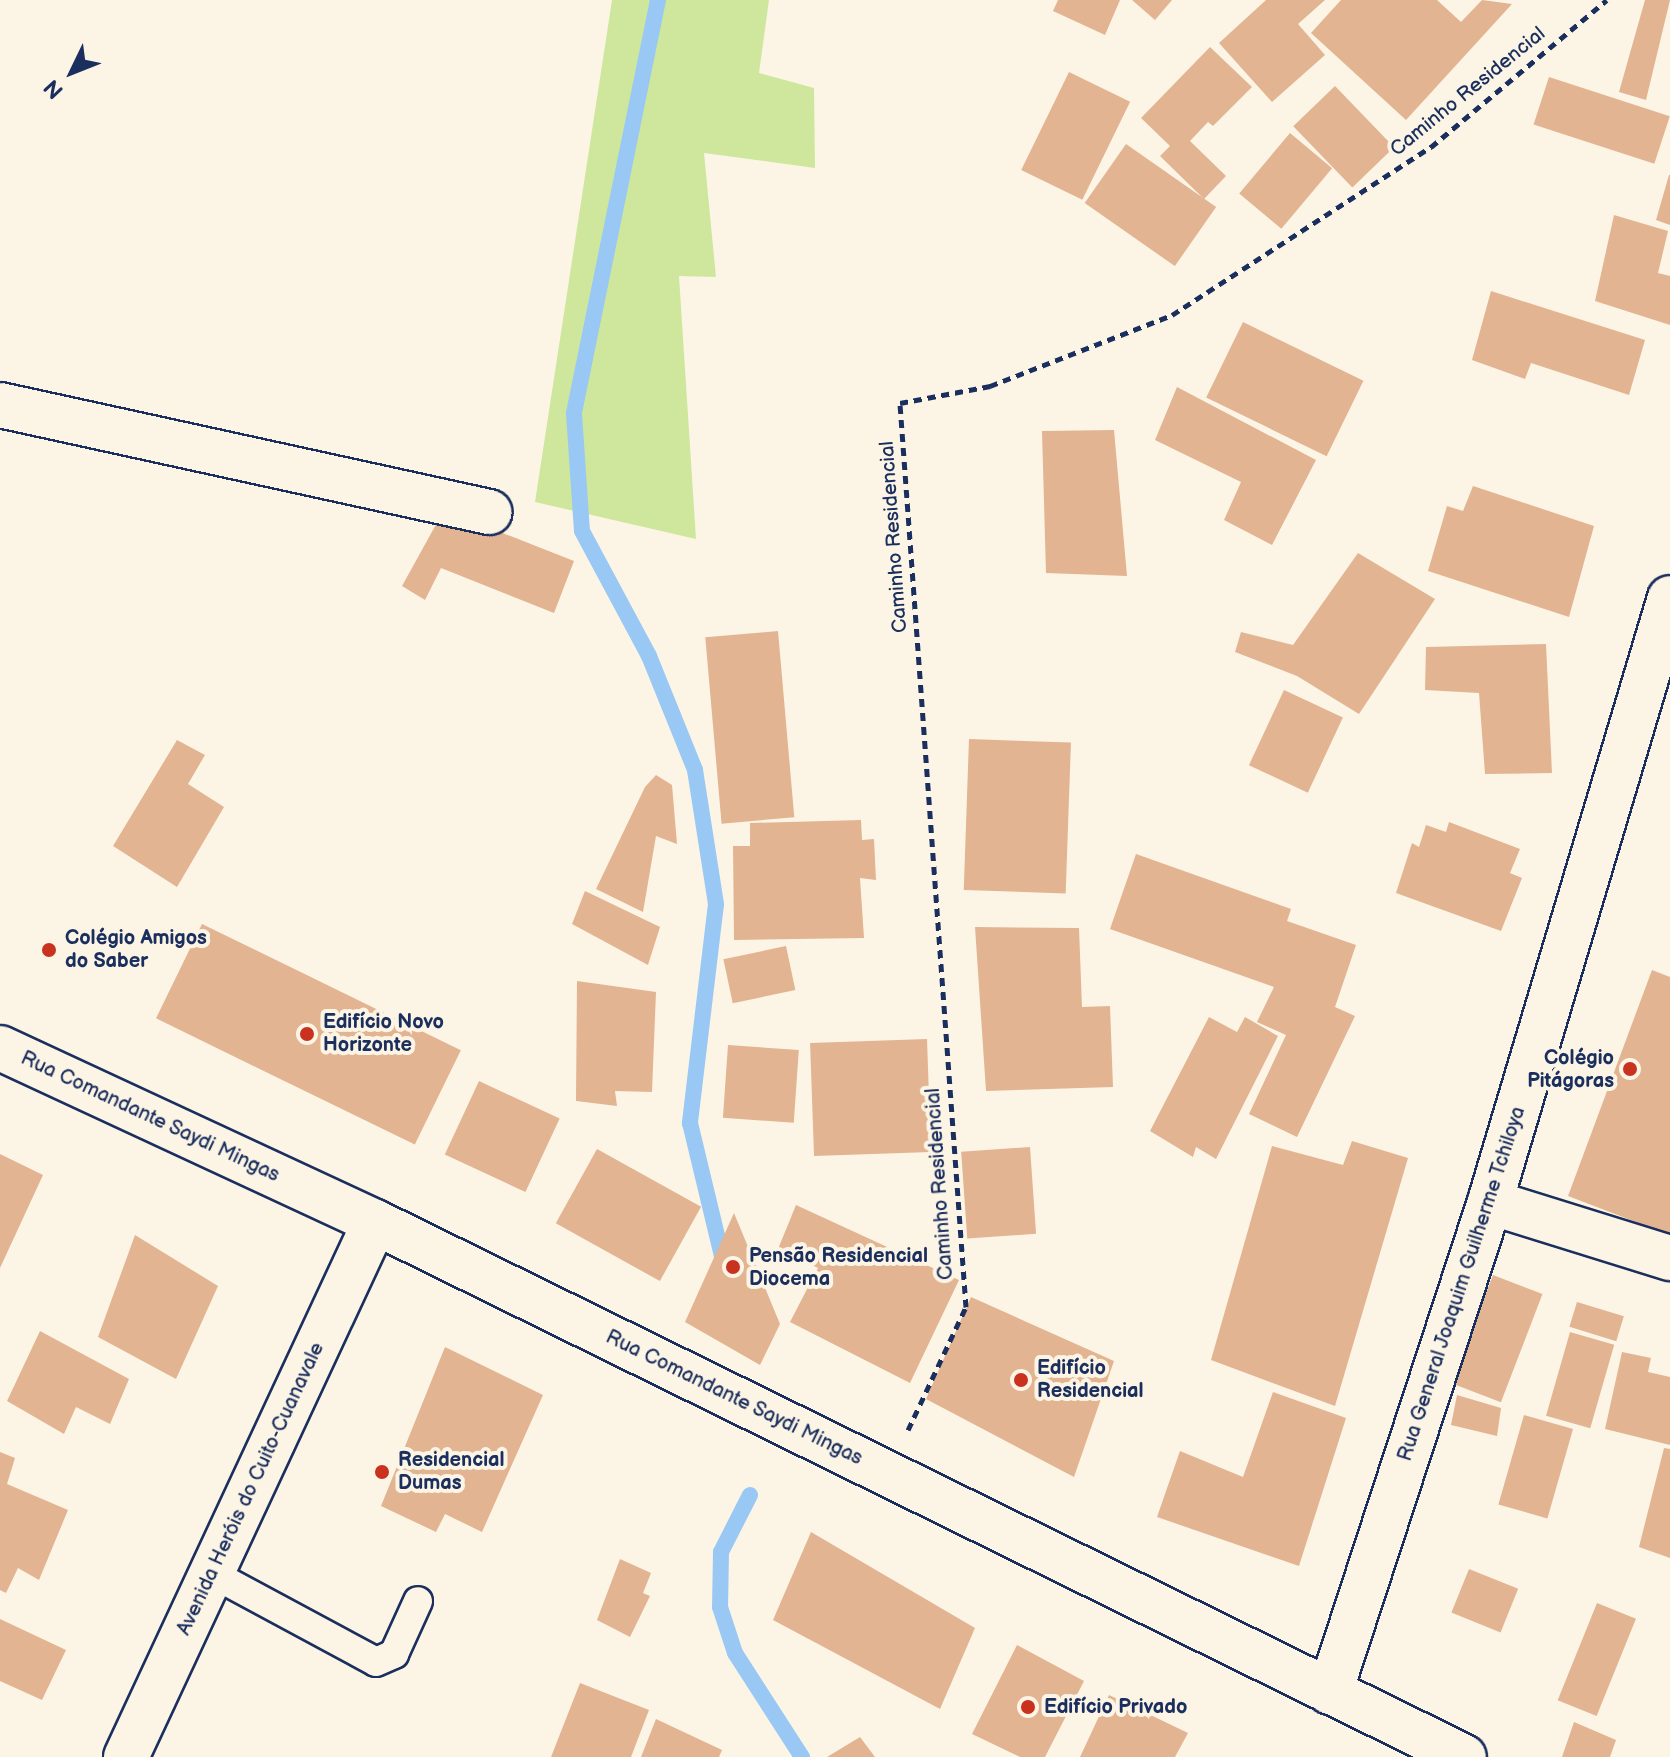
<!DOCTYPE html>
<meta charset="utf-8">
<style>
body{margin:0}
#map{position:relative;width:1670px;height:1757px;overflow:hidden;background:#fcf5e5;font-family:"Balsamiq Sans",sans-serif}
div>[style]{position:absolute}
.green>*{inset:0;background:#cfe79d}
.stream>*{height:16px;margin:-8px;padding:0 8px;transform-origin:8px;border-radius:8px;background:#99c8f4}
.building>*{inset:0;background:#e2b492;transform-origin:0 0}
.path>*{height:5px;margin-top:-2.5px;transform-origin:0;background:repeating-linear-gradient(90deg,#1b2f5e 0 8px,transparent 0 14px)}
.roads{filter:drop-shadow(2px 0 #1b2f5e) drop-shadow(-2px 0 #1b2f5e) drop-shadow(0 2px #1b2f5e) drop-shadow(0 -2px #1b2f5e)}
.service>*{height:28px;margin:-14px;padding:0 14px;transform-origin:14px;border-radius:14px;background:#fcf5e5}
.minor>*{height:44px;margin:-22px;padding:0 22px;transform-origin:22px;border-radius:22px;background:#fcf5e5}
.tertiary>*{height:44px;margin:-22px;padding:0 22px;transform-origin:22px;border-radius:22px;background:#fcf5e5}
.dots>*{width:22px;height:22px;translate:-50% -50%;box-sizing:border-box;border:4px solid #fcf5e5;border-radius:50%}
span{translate:-50% -50%;white-space:nowrap;text-align:center;line-height:1.15;-webkit-text-stroke:8px #fcf5e5;paint-order:stroke}
.street-label{font-size:20px;color:#1b2f5e}
.poi-label{font-size:20px;color:#1b2f5e;font-weight:700}
.left{translate:0 -50%;text-align:left}
.right{translate:-100% -50%;text-align:right}
.north{position:absolute;left:32px;top:32px;width:80px;height:80px;-webkit-text-stroke:6px #fcf5e5;paint-order:stroke;rotate:227deg;font-size:22px;font-weight:700;line-height:32px;text-align:center;color:#1b2f5e}
.north::after{content:'';display:block;margin:auto;width:28px;height:36px;background:#1b2f5e;clip-path:polygon(50% 0,100% 100%,50% 72%,0 100%)}
</style>
<div id="map">
<div class="green">
<i style="clip-path:polygon(612px 0,769px 0,759px 73px,814px 88px,815px 168px,704px 153px,716px 277px,679px 276px,696px 539px,535px 502px)"></i>
</div>
<div class="stream">
<i style="left:658px;top:0;width:422px;rotate:101.5deg"></i>
<i style="left:574px;top:414px;width:117px;rotate:86.1deg"></i>
<i style="left:582px;top:531px;width:142px;rotate:61.8deg"></i>
<i style="left:649px;top:656px;width:123px;rotate:68deg"></i>
<i style="left:695px;top:770px;width:136px;rotate:81.1deg"></i>
<i style="left:716px;top:904px;width:221px;rotate:96.8deg"></i>
<i style="left:690px;top:1123px;width:146px;rotate:76.5deg"></i>
<i style="left:750px;top:1495px;width:64px;rotate:117deg"></i>
<i style="left:721px;top:1552px;width:55px;rotate:91deg"></i>
<i style="left:720px;top:1607px;width:48px;rotate:71.9deg"></i>
<i style="left:735px;top:1653px;width:124px;rotate:57.2deg"></i>
</div>
<div class="building">
<i style="clip-path:polygon(1058px 0,1120px 0,1105px 35px,1053px 11px)"></i>
<i style="clip-path:polygon(1132px 0,1172px 0,1155px 20px)"></i>
<i style="clip-path:polygon(1266px 0,1325px 0,1298px 24px,1325px 55px,1272px 102px,1219px 43px)"></i>
<i style="clip-path:polygon(1341px 0,1437px 0,1461px 22px,1482px 0,1512px 4px,1406px 120px,1311px 33px)"></i>
<i style="clip-path:polygon(1645px 0,1670px 0,1646px 100px,1619px 92px)"></i>
<i style="clip-path:polygon(1210px 47px,1252px 87px,1213px 126px,1208px 122px,1190px 141px,1226px 176px,1204px 199px,1160px 156px,1170px 146px,1141px 118px)"></i>
<i style="left:1069px;top:72px;width:68px;height:109px;rotate:26deg"></i>
<i style="left:1549px;top:77px;width:127px;height:50px;rotate:18deg"></i>
<i style="left:1335px;top:86px;width:85px;height:58px;rotate:46deg"></i>
<i style="left:1290px;top:133px;width:55px;height:79px;rotate:40deg"></i>
<i style="left:1126px;top:144px;width:110px;height:72px;rotate:35deg"></i>
<i style="clip-path:polygon(1669px 175px,1670px 175px,1670px 225px,1656px 220px)"></i>
<i style="clip-path:polygon(1614px 215px,1668px 231px,1658px 273px,1670px 276px,1670px 325px,1595px 301px)"></i>
<i style="clip-path:polygon(1491px 291px,1645px 340px,1629px 395px,1531px 363px,1525px 379px,1472px 360px)"></i>
<i style="left:1243px;top:322px;width:134px;height:84px;rotate:26deg"></i>
<i style="clip-path:polygon(1177px 387px,1316px 460px,1272px 545px,1224px 520px,1241px 482px,1155px 440px)"></i>
<i style="clip-path:polygon(1114px 430px,1127px 576px,1046px 573px,1042px 431px)"></i>
<i style="clip-path:polygon(1473px 486px,1594px 526px,1569px 617px,1428px 571px,1447px 506px,1463px 511px)"></i>
<i style="clip-path:polygon(444px 510px,574px 561px,554px 613px,441px 568px,425px 600px,402px 586px)"></i>
<i style="clip-path:polygon(1358px 553px,1435px 599px,1359px 714px,1297px 676px,1235px 652px,1241px 632px,1293px 645px)"></i>
<i style="left:778px;top:631px;width:187px;height:73px;rotate:85deg"></i>
<i style="clip-path:polygon(1546px 644px,1552px 773px,1485px 774px,1479px 693px,1425px 690px,1426px 647px)"></i>
<i style="left:1284px;top:690px;width:65px;height:83px;rotate:25deg"></i>
<i style="left:969px;top:739px;width:102px;height:151px;rotate:2deg"></i>
<i style="clip-path:polygon(177px 740px,205px 755px,188px 784px,224px 807px,177px 887px,113px 846px)"></i>
<i style="clip-path:polygon(656px 775px,672px 785px,677px 844px,656px 836px,643px 912px,596px 889px,645px 787px)"></i>
<i style="clip-path:polygon(861px 820px,862px 840px,874px 839px,876px 880px,860px 878px,864px 938px,734px 940px,733px 846px,750px 846px,750px 823px)"></i>
<i style="clip-path:polygon(1449px 822px,1520px 849px,1510px 873px,1522px 878px,1501px 931px,1396px 893px,1412px 843px,1419px 847px,1426px 825px,1446px 832px)"></i>
<i style="clip-path:polygon(1136px 854px,1291px 909px,1287px 921px,1356px 945px,1335px 1007px,1355px 1016px,1297px 1137px,1249px 1114px,1286px 1035px,1257px 1022px,1274px 987px,1110px 929px)"></i>
<i style="clip-path:polygon(585px 891px,660px 927px,648px 965px,572px 924px)"></i>
<i style="left:202px;top:924px;width:288px;height:105px;rotate:26deg"></i>
<i style="clip-path:polygon(975px 927px,1079px 928px,1082px 1007px,1110px 1006px,1113px 1087px,986px 1091px)"></i>
<i style="left:786px;top:946px;width:45px;height:64px;rotate:78deg"></i>
<i style="clip-path:polygon(1652px 970px,1670px 977px,1670px 1235px,1568px 1196px)"></i>
<i style="clip-path:polygon(577px 981px,656px 992px,652px 1092px,615px 1091px,617px 1106px,576px 1101px)"></i>
<i style="clip-path:polygon(1209px 1017px,1237px 1032px,1245px 1017px,1278px 1036px,1216px 1159px,1196px 1147px,1193px 1157px,1150px 1131px)"></i>
<i style="left:927px;top:1039px;width:113px;height:117px;rotate:88deg"></i>
<i style="left:728px;top:1045px;width:71px;height:73px;rotate:4deg"></i>
<i style="left:479px;top:1081px;width:89px;height:81px;rotate:25deg"></i>
<i style="clip-path:polygon(1352px 1141px,1408px 1158px,1335px 1406px,1211px 1360px,1272px 1146px,1343px 1165px)"></i>
<i style="left:1030px;top:1147px;width:87px;height:69px;rotate:86deg"></i>
<i style="left:597px;top:1149px;width:119px;height:85px;rotate:29deg"></i>
<i style="clip-path:polygon(0 1154px,43px 1175px,0 1268px)"></i>
<i style="clip-path:polygon(796px 1205px,959px 1280px,910px 1383px,790px 1322px,818px 1268px,778px 1249px)"></i>
<i style="clip-path:polygon(734px 1213px,780px 1324px,760px 1365px,685px 1322px)"></i>
<i style="clip-path:polygon(135px 1235px,218px 1286px,176px 1379px,98px 1337px)"></i>
<i style="left:1493px;top:1275px;width:53px;height:116px;rotate:21deg"></i>
<i style="clip-path:polygon(971px 1297px,1114px 1361px,1074px 1477px,926px 1399px)"></i>
<i style="left:1577px;top:1302px;width:49px;height:26px;rotate:17deg"></i>
<i style="clip-path:polygon(40px 1331px,129px 1379px,110px 1424px,76px 1407px,64px 1434px,7px 1401px)"></i>
<i style="left:1570px;top:1332px;width:46px;height:87px;rotate:16deg"></i>
<i style="clip-path:polygon(445px 1347px,543px 1395px,482px 1532px,445px 1514px,436px 1532px,381px 1506px)"></i>
<i style="clip-path:polygon(1622px 1352px,1651px 1358px,1648px 1372px,1670px 1377px,1670px 1445px,1605px 1429px)"></i>
<i style="clip-path:polygon(1273px 1392px,1346px 1418px,1299px 1566px,1157px 1517px,1180px 1451px,1243px 1477px)"></i>
<i style="clip-path:polygon(1457px 1395px,1501px 1408px,1497px 1436px,1451px 1425px)"></i>
<i style="left:1524px;top:1415px;width:51px;height:93px;rotate:16deg"></i>
<i style="clip-path:polygon(1664px 1448px,1670px 1449px,1670px 1558px,1639px 1547px)"></i>
<i style="clip-path:polygon(0 1452px,15px 1458px,7px 1484px,68px 1510px,39px 1580px,18px 1568px,6px 1593px,0 1590px)"></i>
<i style="clip-path:polygon(811px 1532px,975px 1628px,940px 1709px,773px 1620px)"></i>
<i style="clip-path:polygon(620px 1559px,651px 1573px,643px 1593px,650px 1596px,630px 1637px,597px 1620px)"></i>
<i style="left:1469px;top:1569px;width:53px;height:47px;rotate:22deg"></i>
<i style="left:1597px;top:1603px;width:42px;height:105px;rotate:22deg"></i>
<i style="clip-path:polygon(0 1619px,66px 1650px,42px 1700px,0 1681px)"></i>
<i style="clip-path:polygon(1017px 1645px,1084px 1681px,1045px 1757px,1020px 1757px,972px 1734px)"></i>
<i style="clip-path:polygon(580px 1683px,649px 1710px,631px 1757px,551px 1757px)"></i>
<i style="clip-path:polygon(1109px 1695px,1188px 1733px,1175px 1757px,1080px 1757px)"></i>
<i style="clip-path:polygon(656px 1719px,722px 1750px,719px 1757px,641px 1757px)"></i>
<i style="clip-path:polygon(1574px 1722px,1616px 1740px,1610px 1757px,1562px 1757px)"></i>
<i style="clip-path:polygon(860px 1737px,875px 1757px,827px 1757px)"></i>
</div>
<div class="path">
<i style="left:908px;top:1430px;width:136px;rotate:-64.8deg"></i>
<i style="left:966px;top:1307px;width:906px;rotate:-94.18deg"></i>
<i style="left:900px;top:403px;width:92px;rotate:-10.7deg"></i>
<i style="left:990px;top:386px;width:195px;rotate:-21.3deg"></i>
<i style="left:1172px;top:315px;width:309px;rotate:-33deg"></i>
<i style="left:1431px;top:147px;width:229px;rotate:-39.9deg"></i>
</div>
<div class="roads">
<div class="service">
<i style="left:211px;top:1573px;width:187px;rotate:28.3deg"></i>
<i style="left:376px;top:1662px;width:20px;rotate:-24deg"></i>
<i style="left:394px;top:1654px;width:58px;rotate:-65.6deg"></i>
</div>
<div class="minor">
<i style="left:0;top:405px;width:501px;rotate:12.34deg"></i>
<i style="left:1490px;top:1202px;width:189px;rotate:17.3deg"></i>
<i style="left:1330px;top:1692px;width:515px;rotate:-71.92deg"></i>
<i style="left:1490px;top:1202px;width:630px;rotate:-73.41deg"></i>
<i style="left:126px;top:1757px;width:590px;rotate:-65.04deg"></i>
</div>
<div class="tertiary">
<i style="left:0;top:1048px;width:413px;rotate:24.9deg"></i>
<i style="left:375px;top:1222px;width:1213px;rotate:26.16deg"></i>
</div>
</div>
<div class="dots">
<i style="left:49px;top:950px;background:#c8321e"></i>
<i style="left:307px;top:1034px;background:#c8321e"></i>
<i style="left:1630px;top:1069px;background:#c8321e"></i>
<i style="left:733px;top:1267px;background:#c8321e"></i>
<i style="left:1021px;top:1380px;background:#c8321e"></i>
<i style="left:382px;top:1472px;background:#c8321e"></i>
<i style="left:1028px;top:1707px;background:#c8321e"></i>
</div>
<div class="street-label">
<span style="left:1468px;top:92px;rotate:-39deg">Caminho Residencial</span>
<span style="left:894px;top:537px;rotate:-94deg">Caminho Residencial</span>
<span style="left:150px;top:1117px;rotate:25deg">Rua Comandante Saydi Mingas</span>
<span style="left:940px;top:1184px;rotate:-94deg">Caminho Residencial</span>
<span style="left:1462px;top:1284px;rotate:-72deg">Rua General Joaquim Guilherme Tchiloya</span>
<span style="left:734px;top:1398px;rotate:26deg">Rua Comandante Saydi Mingas</span>
<span style="left:251px;top:1489px;rotate:-65deg">Avenida Heróis do Cuito-Cuanavale</span>
</div>
<div class="poi-label">
<span class="left" style="left:65px;top:950px">Colégio Amigos<br>do Saber</span>
<span class="left" style="left:323px;top:1034px">Edifício Novo<br>Horizonte</span>
<span class="right" style="left:1614px;top:1070px">Colégio<br>Pitágoras</span>
<span class="left" style="left:749px;top:1268px">Pensão Residencial<br>Diocema</span>
<span class="left" style="left:1037px;top:1380px">Edifício<br>Residencial</span>
<span class="left" style="left:398px;top:1472px">Residencial<br>Dumas</span>
<span class="left" style="left:1044px;top:1707px">Edifício Privado</span>
</div>
<div class="north">N</div>
</div>
